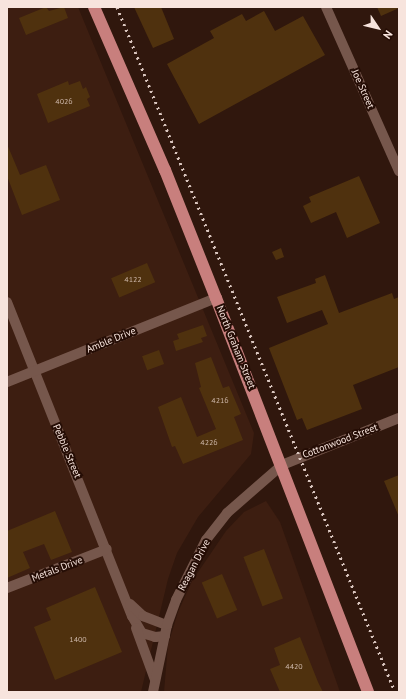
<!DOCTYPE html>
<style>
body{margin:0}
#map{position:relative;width:406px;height:699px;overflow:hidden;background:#30170d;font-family:"PT Sans",sans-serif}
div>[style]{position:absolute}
.built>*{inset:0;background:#3d1e11}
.building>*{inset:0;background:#4f310e;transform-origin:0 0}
.minor>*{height:10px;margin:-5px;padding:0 5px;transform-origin:5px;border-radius:5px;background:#76574c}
.major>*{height:12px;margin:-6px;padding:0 6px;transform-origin:6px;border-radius:6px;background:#c87f7d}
.rail>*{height:3px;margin-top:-1.5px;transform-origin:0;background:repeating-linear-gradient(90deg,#dac6bf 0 2px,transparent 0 6px)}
span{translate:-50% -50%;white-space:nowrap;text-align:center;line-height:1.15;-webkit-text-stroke:4px #250d05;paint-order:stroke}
.number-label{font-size:8px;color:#cdb7a9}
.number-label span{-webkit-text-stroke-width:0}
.street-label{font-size:10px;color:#f7e4dd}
.frame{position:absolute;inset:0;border:8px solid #f7e4dd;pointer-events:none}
.north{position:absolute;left:358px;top:8px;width:40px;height:40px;-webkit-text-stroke:3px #250d05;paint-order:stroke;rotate:125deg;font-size:11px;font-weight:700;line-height:16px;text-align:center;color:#f7e4dd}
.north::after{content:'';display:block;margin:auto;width:14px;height:18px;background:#f7e4dd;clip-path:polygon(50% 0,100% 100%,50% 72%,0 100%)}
</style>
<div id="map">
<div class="built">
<i style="clip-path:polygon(7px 7px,78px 7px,254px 433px,251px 454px,198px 517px,177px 553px,168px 579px,141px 692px,7px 692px)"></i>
<i style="clip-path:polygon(266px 501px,280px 522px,340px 692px,164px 692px,168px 645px,178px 612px,192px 581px,226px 531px,244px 512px)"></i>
</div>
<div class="building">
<i style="clip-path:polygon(46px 7px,49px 11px,64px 7px,68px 18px,26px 35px,19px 18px)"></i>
<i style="clip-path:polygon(134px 7px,161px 7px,174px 39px,153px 48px)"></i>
<i style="clip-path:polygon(377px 7px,399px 7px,399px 8px,381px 16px)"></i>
<i style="clip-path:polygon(264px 11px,275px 31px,303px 16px,325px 55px,199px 124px,167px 64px,214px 38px,210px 31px,242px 14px,246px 21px)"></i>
<i style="clip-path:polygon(68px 81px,69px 85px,80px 81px,83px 89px,86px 87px,90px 97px,87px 99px,90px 106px,48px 123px,37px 94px)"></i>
<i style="clip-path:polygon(7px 144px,20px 175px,46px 165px,60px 200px,22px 215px,7px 176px)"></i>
<i style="clip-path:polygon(359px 176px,380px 223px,347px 238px,336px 212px,311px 223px,303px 206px,311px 202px,309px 197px)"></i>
<i style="clip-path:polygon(281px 248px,284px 257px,276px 260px,272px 252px)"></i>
<i style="left:147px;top:263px;width:21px;height:39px;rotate:67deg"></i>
<i style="clip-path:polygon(325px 275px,339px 313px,392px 293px,394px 299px,399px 297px,399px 367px,353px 385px,362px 409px,307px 430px,302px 418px,297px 420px,269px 348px,328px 324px,322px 310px,287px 323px,277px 297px,316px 283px,315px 279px)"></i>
<i style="clip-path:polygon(203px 325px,207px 336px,201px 338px,203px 342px,176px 351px,173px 341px,179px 339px,177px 334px)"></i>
<i style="left:159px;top:350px;width:15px;height:18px;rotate:70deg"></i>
<i style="clip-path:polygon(211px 357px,223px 388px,229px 386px,241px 414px,234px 417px,243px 440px,183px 464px,175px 446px,172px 447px,158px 407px,181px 397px,197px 437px,216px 429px,199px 388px,201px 387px,195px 363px)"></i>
<i style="clip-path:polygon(399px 475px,399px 517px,384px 481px)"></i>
<i style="clip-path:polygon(55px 511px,72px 552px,51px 560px,44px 544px,23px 552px,30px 568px,7px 578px,7px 531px)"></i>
<i style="left:264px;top:549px;width:53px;height:22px;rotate:69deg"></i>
<i style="left:222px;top:574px;width:39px;height:22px;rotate:67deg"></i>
<i style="clip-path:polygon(95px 587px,122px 652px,55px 680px,34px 627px,51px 620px,46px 608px)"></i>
<i style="clip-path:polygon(300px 637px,318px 682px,323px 692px,280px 692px,270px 669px,280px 665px,274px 648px)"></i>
</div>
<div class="minor">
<i style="left:326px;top:7px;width:180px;rotate:66deg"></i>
<i style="left:7px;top:302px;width:338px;rotate:68.3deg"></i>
<i style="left:132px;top:616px;width:20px;rotate:60deg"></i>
<i style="left:142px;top:633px;width:14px;rotate:17deg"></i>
<i style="left:155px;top:637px;width:10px;rotate:-6deg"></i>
<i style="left:7px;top:382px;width:225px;rotate:-21.9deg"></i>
<i style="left:7px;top:588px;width:107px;rotate:-21.3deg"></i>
<i style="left:130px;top:604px;width:18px;rotate:43deg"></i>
<i style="left:143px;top:616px;width:26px;rotate:21deg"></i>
<i style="left:136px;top:628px;width:55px;rotate:69.9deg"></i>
<i style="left:153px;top:692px;width:68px;rotate:-78.2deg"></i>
<i style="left:167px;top:625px;width:27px;rotate:-70deg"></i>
<i style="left:176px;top:600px;width:67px;rotate:-63.4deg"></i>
<i style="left:206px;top:540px;width:34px;rotate:-52deg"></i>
<i style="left:227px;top:513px;width:73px;rotate:-41.1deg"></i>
<i style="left:282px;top:465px;width:126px;rotate:-21.9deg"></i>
</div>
<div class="major">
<i style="left:94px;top:7px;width:178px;rotate:66.5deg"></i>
<i style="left:165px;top:170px;width:138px;rotate:68.3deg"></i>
<i style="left:216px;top:298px;width:422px;rotate:68.9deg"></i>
</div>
<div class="rail">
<i style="left:117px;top:7px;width:739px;rotate:67.91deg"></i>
</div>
<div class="number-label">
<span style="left:64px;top:102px">4026</span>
<span style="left:133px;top:280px">4122</span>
<span style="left:220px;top:401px">4216</span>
<span style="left:209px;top:443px">4226</span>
<span style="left:78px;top:640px">1400</span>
<span style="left:294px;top:667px">4420</span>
</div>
<div class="street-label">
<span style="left:363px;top:89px;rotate:66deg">Joe Street</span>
<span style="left:111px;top:340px;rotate:-22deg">Amble Drive</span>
<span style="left:236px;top:347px;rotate:68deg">North Graham Street</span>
<span style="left:340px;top:441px;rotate:-21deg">Cottonwood Street</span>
<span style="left:67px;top:451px;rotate:67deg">Pebble Street</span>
<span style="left:194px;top:565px;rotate:-62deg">Reagan Drive</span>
<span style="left:57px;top:569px;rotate:-21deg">Metals Drive</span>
</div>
<div class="frame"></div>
<div class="north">N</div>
</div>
